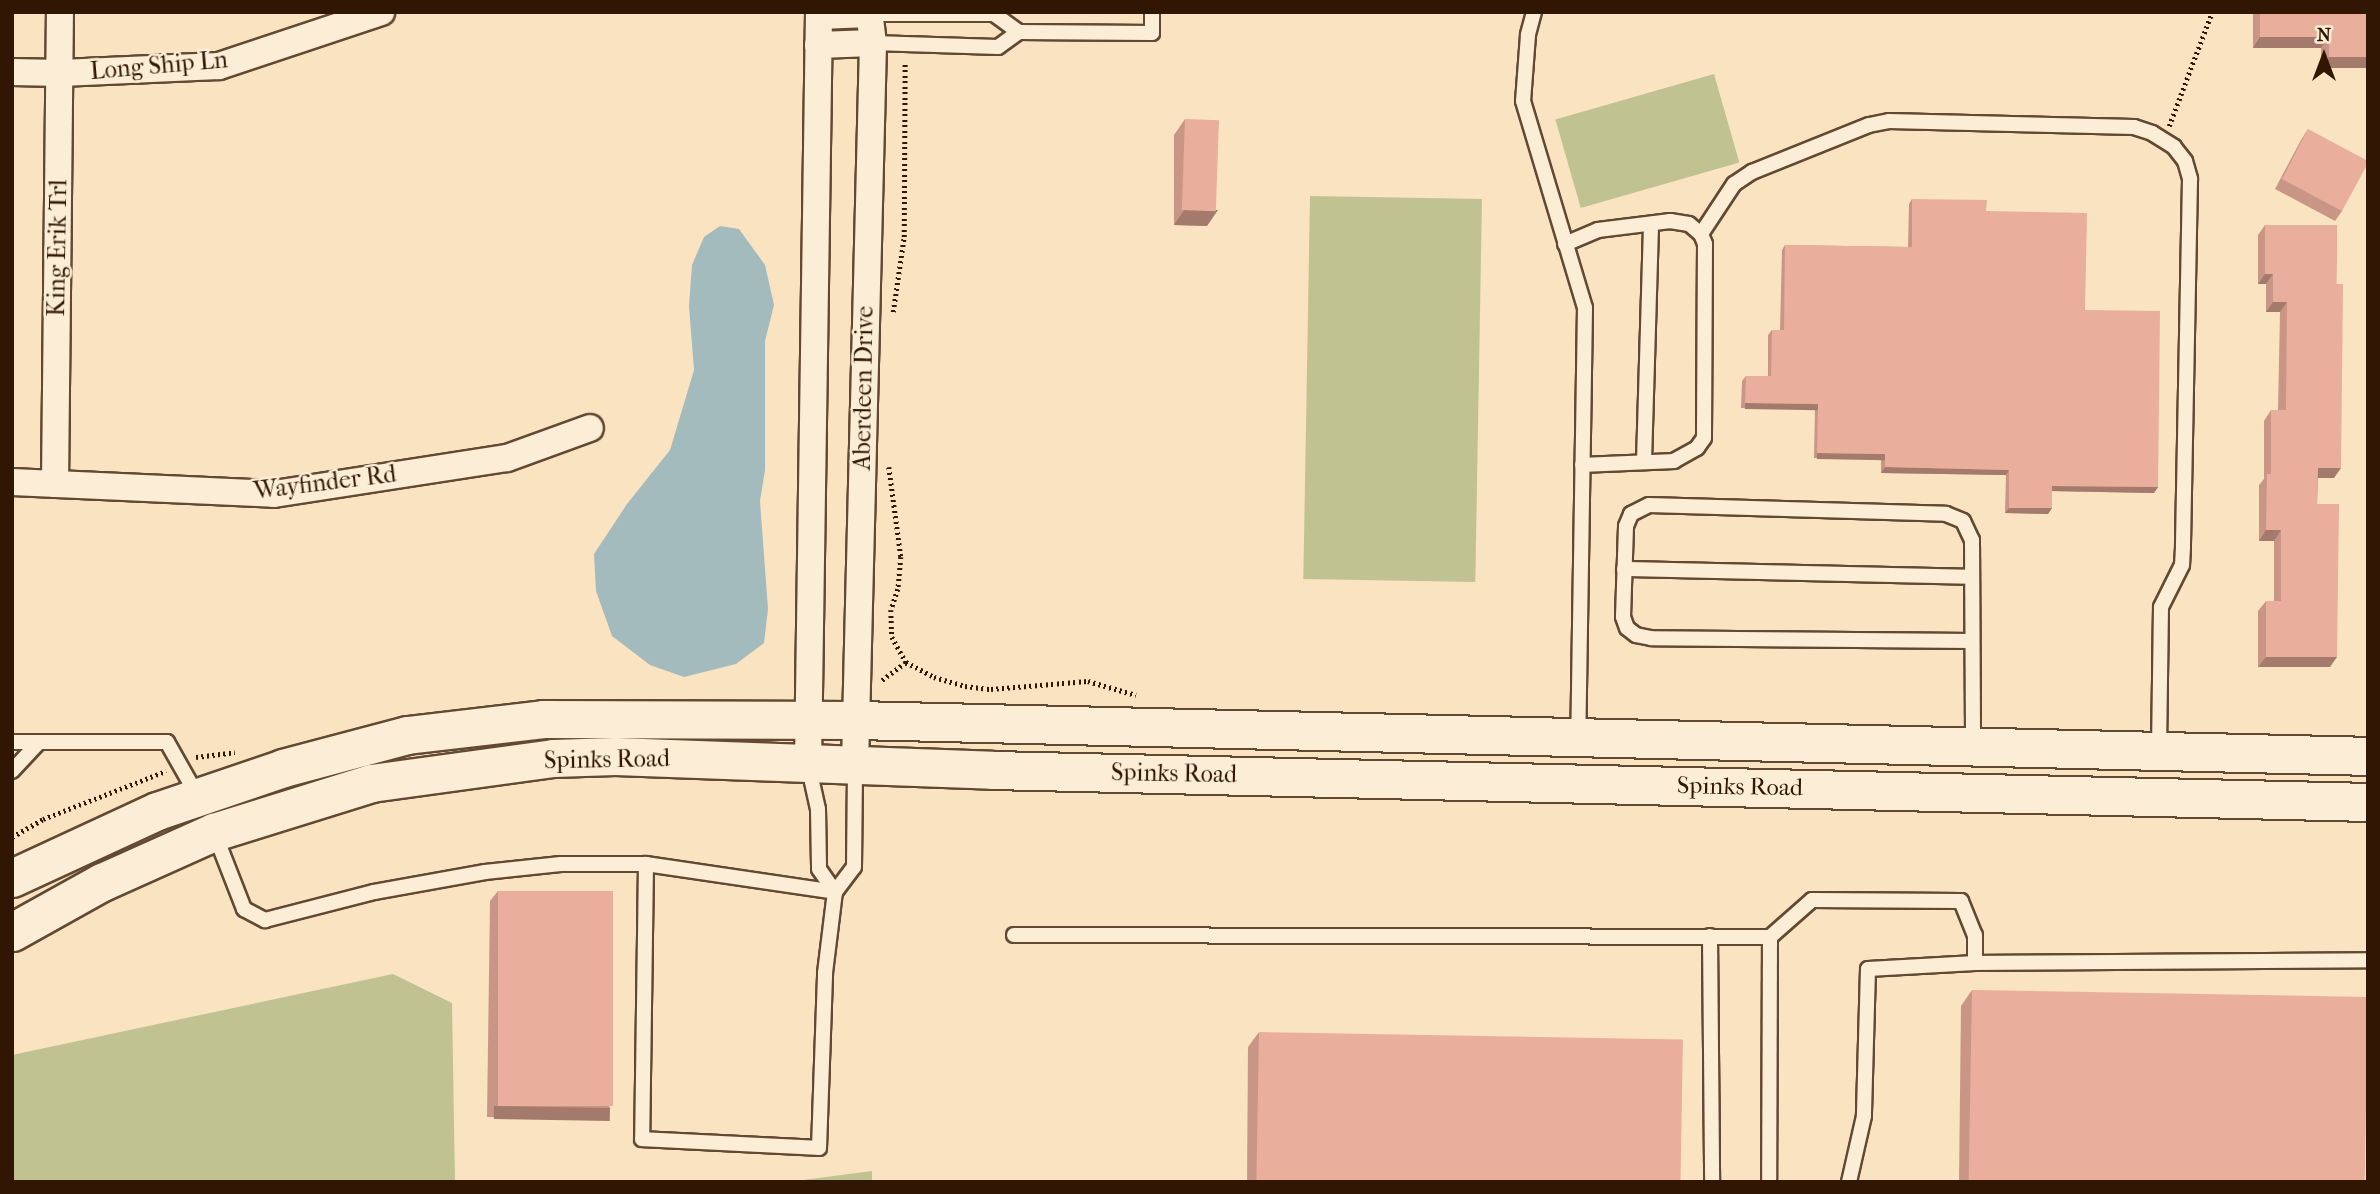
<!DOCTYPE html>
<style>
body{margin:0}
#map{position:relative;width:2380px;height:1194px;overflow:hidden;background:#f9e3c0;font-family:"IM FELL French Canon",serif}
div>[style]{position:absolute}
.green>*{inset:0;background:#c0c391;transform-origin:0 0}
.water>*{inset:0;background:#a4bbbe}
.path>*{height:4.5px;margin-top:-2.25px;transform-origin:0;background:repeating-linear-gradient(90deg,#311603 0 2px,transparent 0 5.5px)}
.roads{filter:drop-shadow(2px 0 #634932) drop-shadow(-2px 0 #634932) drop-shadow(0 2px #634932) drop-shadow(0 -2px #634932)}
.lane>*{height:14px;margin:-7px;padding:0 7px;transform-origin:7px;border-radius:7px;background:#fbedd6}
.street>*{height:26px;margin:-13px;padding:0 13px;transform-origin:13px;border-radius:13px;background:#fbedd6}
.secondary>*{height:37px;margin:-18.5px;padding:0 18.5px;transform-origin:18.5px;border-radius:18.5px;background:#fbedd6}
.wall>*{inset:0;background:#c99686}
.shaded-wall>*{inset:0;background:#a47a6d;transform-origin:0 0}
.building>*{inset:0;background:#eaae9c;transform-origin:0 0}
span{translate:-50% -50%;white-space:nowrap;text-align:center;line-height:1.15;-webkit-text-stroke:5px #fbedd6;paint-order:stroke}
.street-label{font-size:24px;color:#311603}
.frame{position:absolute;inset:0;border:14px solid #311603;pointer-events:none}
.north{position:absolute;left:2289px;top:21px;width:70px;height:70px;-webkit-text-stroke:5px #fbedd6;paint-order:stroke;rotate:0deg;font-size:19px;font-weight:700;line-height:28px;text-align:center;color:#311603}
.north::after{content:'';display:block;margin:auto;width:24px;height:32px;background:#311603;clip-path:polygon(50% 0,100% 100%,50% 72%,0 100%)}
</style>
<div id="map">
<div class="green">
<i style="left:1714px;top:74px;width:92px;height:165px;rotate:74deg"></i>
<i style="left:1310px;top:196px;width:172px;height:383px;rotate:1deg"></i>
<i style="clip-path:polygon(393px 974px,452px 1003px,455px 1182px,12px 1182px,12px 1055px)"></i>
<i style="clip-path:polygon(872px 1171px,872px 1182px,788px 1182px)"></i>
</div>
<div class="water">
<i style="clip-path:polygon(720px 226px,739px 229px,765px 265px,774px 305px,765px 341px,765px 470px,760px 501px,768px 609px,764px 643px,736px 664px,684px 677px,650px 665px,612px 636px,596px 591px,594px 554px,627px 504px,670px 450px,694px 370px,689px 306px,692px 265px,704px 237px)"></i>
</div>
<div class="path">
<i style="left:2169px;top:126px;width:122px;rotate:-69.3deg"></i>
<i style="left:893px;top:312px;width:76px;rotate:-81.7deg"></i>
<i style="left:904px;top:237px;width:175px;rotate:-89.7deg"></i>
<i style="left:889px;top:467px;width:91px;rotate:82.4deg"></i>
<i style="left:901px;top:557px;width:32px;rotate:95deg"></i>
<i style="left:898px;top:589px;width:22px;rotate:108deg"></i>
<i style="left:891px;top:610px;width:27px;rotate:88deg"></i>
<i style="left:892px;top:637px;width:29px;rotate:61deg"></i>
<i style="left:906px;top:662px;width:32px;rotate:28deg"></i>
<i style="left:934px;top:677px;width:32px;rotate:16deg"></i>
<i style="left:965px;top:686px;width:26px;rotate:7deg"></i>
<i style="left:991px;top:689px;width:97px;rotate:-4.7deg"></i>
<i style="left:1088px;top:681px;width:50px;rotate:16.3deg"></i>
<i style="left:882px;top:680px;width:30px;rotate:-37deg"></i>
<i style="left:196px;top:757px;width:39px;rotate:-7deg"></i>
<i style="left:12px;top:837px;width:36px;rotate:-30deg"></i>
<i style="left:43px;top:819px;width:132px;rotate:-21.3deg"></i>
</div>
<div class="roads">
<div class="lane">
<i style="left:1534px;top:12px;width:24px;rotate:105deg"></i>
<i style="left:1528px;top:35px;width:66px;rotate:94.3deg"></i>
<i style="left:1523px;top:101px;width:216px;rotate:73.3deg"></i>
<i style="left:1585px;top:308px;width:428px;rotate:90.9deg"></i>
<i style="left:869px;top:14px;width:125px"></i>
<i style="left:994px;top:14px;width:31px;rotate:36deg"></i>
<i style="left:1019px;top:32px;width:133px;rotate:0.4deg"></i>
<i style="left:1152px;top:33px;width:21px;rotate:-90deg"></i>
<i style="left:873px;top:43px;width:125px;rotate:1.8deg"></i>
<i style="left:998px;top:47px;width:26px;rotate:-36deg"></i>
<i style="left:1701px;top:234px;width:60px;rotate:-56.6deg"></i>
<i style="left:1734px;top:184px;width:22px;rotate:-34deg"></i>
<i style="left:1752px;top:172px;width:126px;rotate:-21.9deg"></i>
<i style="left:1869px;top:125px;width:20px;rotate:-11deg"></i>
<i style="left:1889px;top:121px;width:245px;rotate:1.4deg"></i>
<i style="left:2134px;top:127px;width:19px;rotate:18deg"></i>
<i style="left:2152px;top:133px;width:26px;rotate:32deg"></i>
<i style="left:2174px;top:147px;width:18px;rotate:52deg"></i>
<i style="left:2185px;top:161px;width:19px;rotate:74deg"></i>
<i style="left:2190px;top:179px;width:368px;rotate:91.1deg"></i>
<i style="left:2183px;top:547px;width:18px;rotate:93deg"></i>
<i style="left:2182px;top:565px;width:47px;rotate:116.6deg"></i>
<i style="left:2161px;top:607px;width:143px;rotate:90.8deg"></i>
<i style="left:1565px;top:244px;width:36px;rotate:-23deg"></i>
<i style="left:1598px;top:230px;width:73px;rotate:-7.1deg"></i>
<i style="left:1670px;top:221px;width:19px;rotate:9deg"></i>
<i style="left:1689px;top:224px;width:16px;rotate:40deg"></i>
<i style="left:1701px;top:234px;width:11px;rotate:68deg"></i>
<i style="left:1705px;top:244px;width:194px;rotate:90.3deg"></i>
<i style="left:1704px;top:438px;width:12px;rotate:125deg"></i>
<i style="left:1697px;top:448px;width:26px;rotate:151deg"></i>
<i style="left:1674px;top:461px;width:92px;rotate:177.5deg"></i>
<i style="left:1644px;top:462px;width:238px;rotate:-88.3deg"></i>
<i style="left:1624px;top:569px;width:348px;rotate:1.3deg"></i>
<i style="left:1972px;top:641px;width:321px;rotate:-179.5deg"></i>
<i style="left:1651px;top:638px;width:15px;rotate:-169deg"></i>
<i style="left:1636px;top:635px;width:11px;rotate:-142deg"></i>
<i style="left:1627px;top:628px;width:12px;rotate:-110deg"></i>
<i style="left:1623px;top:617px;width:91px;rotate:-88.1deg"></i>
<i style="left:1626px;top:526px;width:13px;rotate:-67deg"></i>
<i style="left:1631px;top:514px;width:20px;rotate:-27deg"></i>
<i style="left:1649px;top:505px;width:297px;rotate:1.7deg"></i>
<i style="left:1946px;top:514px;width:18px;rotate:22deg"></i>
<i style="left:1963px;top:521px;width:21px;rotate:65deg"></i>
<i style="left:1972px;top:540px;width:205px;rotate:89.7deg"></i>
<i style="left:12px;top:742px;width:155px"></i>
<i style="left:167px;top:742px;width:61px;rotate:60.5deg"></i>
<i style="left:808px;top:764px;width:46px;rotate:77.5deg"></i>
<i style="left:818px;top:809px;width:60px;rotate:89deg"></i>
<i style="left:819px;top:869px;width:28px;rotate:55deg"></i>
<i style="left:12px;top:771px;width:38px;rotate:-47deg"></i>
<i style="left:214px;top:832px;width:83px;rotate:68.7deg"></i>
<i style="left:244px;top:909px;width:24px;rotate:28deg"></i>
<i style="left:265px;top:920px;width:113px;rotate:-14.4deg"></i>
<i style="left:374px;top:892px;width:113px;rotate:-10.2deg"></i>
<i style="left:485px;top:872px;width:76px;rotate:-6deg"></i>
<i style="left:561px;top:864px;width:85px"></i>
<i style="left:646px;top:864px;width:191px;rotate:8.4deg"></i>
<i style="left:646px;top:864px;width:275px;rotate:90.8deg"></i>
<i style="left:642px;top:1139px;width:177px;rotate:2.9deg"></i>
<i style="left:819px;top:1148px;width:175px;rotate:-88deg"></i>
<i style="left:825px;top:973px;width:82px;rotate:-83deg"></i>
<i style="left:835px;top:892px;width:31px;rotate:-53deg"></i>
<i style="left:854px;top:867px;width:102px;rotate:-89.4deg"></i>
<i style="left:1014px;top:935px;width:756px;rotate:0.15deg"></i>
<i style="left:1770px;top:937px;width:245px;rotate:90.2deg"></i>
<i style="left:1710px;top:936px;width:246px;rotate:89.5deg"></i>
<i style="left:1770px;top:937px;width:56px;rotate:-41.4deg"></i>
<i style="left:1812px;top:900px;width:149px;rotate:0.4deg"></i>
<i style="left:1961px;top:901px;width:37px;rotate:68deg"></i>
<i style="left:1975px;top:935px;width:28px;rotate:90deg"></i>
<i style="left:1975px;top:963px;width:107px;rotate:176.8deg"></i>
<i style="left:1868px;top:969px;width:147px;rotate:91.6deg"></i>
<i style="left:1864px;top:1116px;width:68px;rotate:102.8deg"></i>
<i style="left:1975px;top:963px;width:393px;rotate:-0.4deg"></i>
</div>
<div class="street">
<i style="left:819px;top:16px;width:50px;rotate:-2.3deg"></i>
<i style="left:818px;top:45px;width:55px;rotate:-2.1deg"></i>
<i style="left:12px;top:72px;width:49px;rotate:1.2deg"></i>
<i style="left:61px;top:73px;width:158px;rotate:-2.5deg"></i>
<i style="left:219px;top:66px;width:171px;rotate:-18.4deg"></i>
<i style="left:12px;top:482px;width:262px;rotate:2.6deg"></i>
<i style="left:274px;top:494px;width:236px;rotate:-8.8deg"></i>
<i style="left:507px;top:458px;width:88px;rotate:-19.9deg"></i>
<i style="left:55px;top:484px;width:472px;rotate:-89.4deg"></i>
<i style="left:808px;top:763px;width:751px;rotate:-89.16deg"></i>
<i style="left:855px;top:765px;width:722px;rotate:-88.57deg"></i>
<i style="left:873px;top:43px;width:31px;rotate:-97deg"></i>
</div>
<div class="secondary">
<i style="left:12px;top:878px;width:160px;rotate:-24.8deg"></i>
<i style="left:157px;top:811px;width:133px;rotate:-18.8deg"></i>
<i style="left:283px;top:768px;width:128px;rotate:-14.9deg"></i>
<i style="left:407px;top:735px;width:137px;rotate:-6.7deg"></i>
<i style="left:543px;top:719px;width:313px;rotate:0.2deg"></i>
<i style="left:856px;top:720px;width:1512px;rotate:1.36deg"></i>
<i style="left:12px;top:932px;width:103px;rotate:-29.1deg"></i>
<i style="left:102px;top:882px;width:123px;rotate:-24.1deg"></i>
<i style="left:214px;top:832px;width:164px;rotate:-17.3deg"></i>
<i style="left:371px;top:783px;width:184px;rotate:-7.8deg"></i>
<i style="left:553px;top:758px;width:62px;rotate:-1.8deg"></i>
<i style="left:615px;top:756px;width:377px;rotate:2.1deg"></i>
<i style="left:992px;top:770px;width:1376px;rotate:1.33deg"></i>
</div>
</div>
<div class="wall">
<i style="clip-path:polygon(2253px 12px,2368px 12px,2368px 68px,2321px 68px,2321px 48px,2253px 48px)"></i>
<i style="clip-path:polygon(1185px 119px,1207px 226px,1174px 225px,1174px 135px)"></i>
<i style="clip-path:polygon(2308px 129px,2342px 211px,2335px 221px,2275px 189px,2301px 140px)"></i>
<i style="clip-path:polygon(1912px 199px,1986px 211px,2085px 310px,2158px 487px,2154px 493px,2052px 491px,2052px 508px,2048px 514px,2005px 513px,2006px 475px,1881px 473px,1881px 459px,1814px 458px,1815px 409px,1741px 408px,1742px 381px,1746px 376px,1768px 376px,1768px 335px,1772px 330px,1780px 330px,1782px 250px,1785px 245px,1908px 247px,1909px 204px)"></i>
<i style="clip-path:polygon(2265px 225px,2337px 225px,2334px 478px,2318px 478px,2317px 504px,2330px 667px,2258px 667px,2258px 611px,2266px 601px,2274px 601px,2274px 541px,2259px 541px,2259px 485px,2264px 479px,2264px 421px,2271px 410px,2278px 410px,2280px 312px,2266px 312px,2266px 284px,2258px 284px,2258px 235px)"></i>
<i style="clip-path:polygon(498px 891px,610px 1108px,602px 1119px,487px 1117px,490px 901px)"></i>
<i style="clip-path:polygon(1972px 990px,2368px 1182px,1959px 1182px,1961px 1006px)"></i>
<i style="clip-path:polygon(1259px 1032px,1681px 1182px,1247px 1182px,1248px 1047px)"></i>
</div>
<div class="shaded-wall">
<i style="clip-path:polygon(2260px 37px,2329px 37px,2321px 48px,2253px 48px)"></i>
<i style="clip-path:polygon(2329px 57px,2368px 57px,2368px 68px,2321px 68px)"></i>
<i style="clip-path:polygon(1184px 210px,1218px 210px,1207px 226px,1174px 225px)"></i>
<i style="clip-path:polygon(2265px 274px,2273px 274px,2266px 284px,2258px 284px)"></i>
<i style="clip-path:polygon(2273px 302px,2287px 302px,2280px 312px,2266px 312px)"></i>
<i style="left:1745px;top:403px;width:73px;height:6px;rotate:1deg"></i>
<i style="left:1817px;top:453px;width:68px;height:6px;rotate:1deg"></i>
<i style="clip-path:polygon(1885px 467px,2009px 470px,2006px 475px,1881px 473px)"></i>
<i style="clip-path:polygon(2318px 468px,2341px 468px,2334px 478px,2310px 478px)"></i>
<i style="clip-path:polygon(2052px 486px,2158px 487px,2154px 493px,2048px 491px)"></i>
<i style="clip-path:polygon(2009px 508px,2052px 508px,2048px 514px,2005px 513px)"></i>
<i style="clip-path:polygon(2266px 530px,2281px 530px,2274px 541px,2259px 541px)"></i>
<i style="clip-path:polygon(2266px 657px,2337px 657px,2330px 667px,2258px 667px)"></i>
<i style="left:494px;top:1106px;width:116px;height:13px;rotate:1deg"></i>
</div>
<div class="building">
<i style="clip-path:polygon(2260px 12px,2368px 12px,2368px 57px,2329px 57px,2329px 37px,2260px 37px)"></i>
<i style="left:1185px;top:119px;width:34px;height:91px;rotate:2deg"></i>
<i style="clip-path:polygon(2308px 129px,2368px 161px,2368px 163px,2342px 211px,2282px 179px)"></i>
<i style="clip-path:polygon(1912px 199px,1987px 200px,1986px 211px,2087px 213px,2085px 310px,2160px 311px,2158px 487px,2052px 486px,2052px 508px,2009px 508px,2009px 470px,1885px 467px,1885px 454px,1817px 453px,1818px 404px,1745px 403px,1746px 376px,1771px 376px,1772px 330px,1784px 330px,1785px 245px,1912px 247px)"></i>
<i style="clip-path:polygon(2265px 225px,2337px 225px,2336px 284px,2343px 284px,2341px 468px,2318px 468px,2317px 504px,2339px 504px,2337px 657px,2266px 657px,2266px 601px,2281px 601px,2281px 530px,2266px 530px,2267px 474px,2271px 474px,2271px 410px,2286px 410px,2287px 302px,2273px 302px,2273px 274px,2265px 274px)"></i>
<i style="left:498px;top:891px;width:115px;height:215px"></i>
<i style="left:1972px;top:990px;width:396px;height:192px;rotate:1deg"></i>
<i style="left:1259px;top:1032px;width:424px;height:150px;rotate:1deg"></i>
</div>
<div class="street-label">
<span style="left:159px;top:66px;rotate:-5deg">Long Ship Ln</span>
<span style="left:58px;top:248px;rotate:-89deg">King Erik Trl</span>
<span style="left:864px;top:388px;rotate:-89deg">Aberdeen Drive</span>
<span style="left:325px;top:483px;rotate:-7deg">Wayfinder Rd</span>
<span style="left:607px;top:760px;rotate:-1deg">Spinks Road</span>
<span style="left:1174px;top:774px;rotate:1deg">Spinks Road</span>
<span style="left:1740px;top:787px;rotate:1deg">Spinks Road</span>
</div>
<div class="frame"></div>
<div class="north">N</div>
</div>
